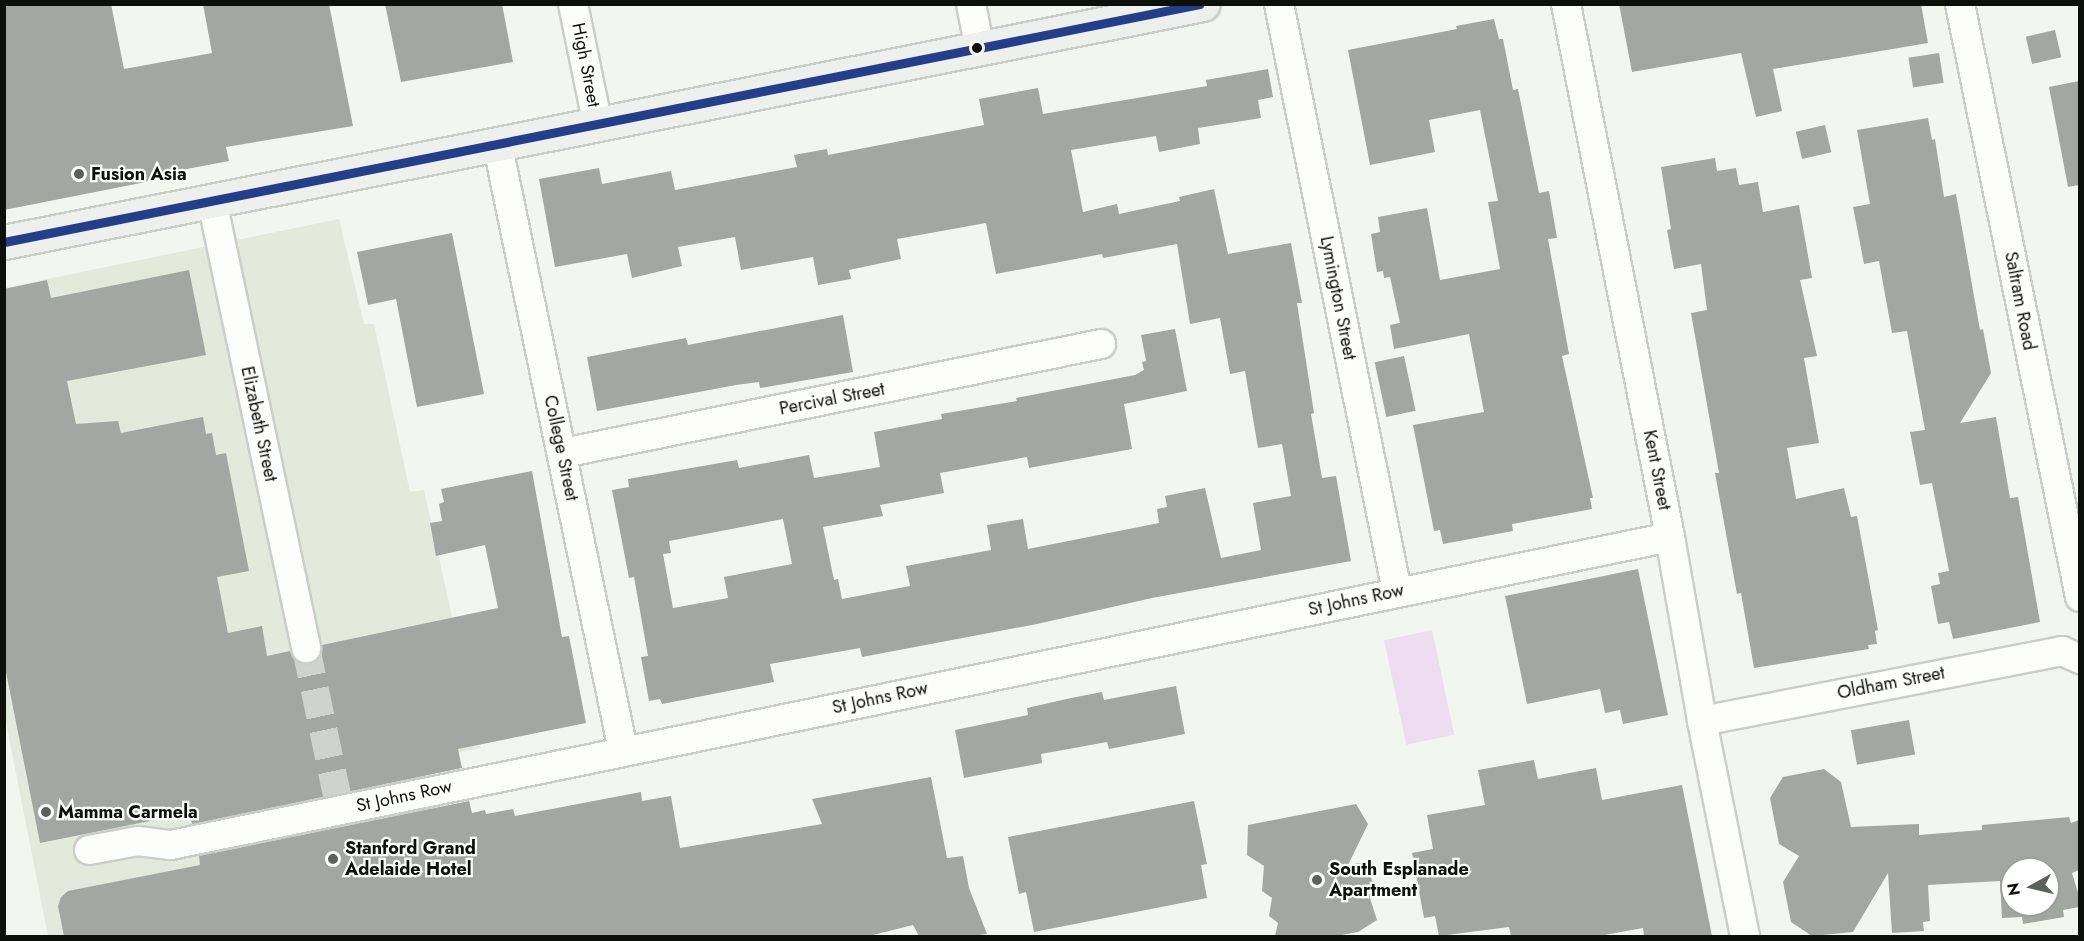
<!DOCTYPE html>
<style>
body{margin:0}
#map{position:relative;width:2084px;height:941px;overflow:hidden;background:#f1f6ee;font-family:Jost,sans-serif}
div>[style]{position:absolute}
.built>*{inset:0;background:#e1eadb}
.green>*{inset:0;background:#eedcf1;transform-origin:0 0}
.building>*{inset:0;background:#a3a7a1;transform-origin:0 0}
.street-tunnel>*{height:28px;margin-top:-14px;transform-origin:0;background:repeating-linear-gradient(90deg,#cfd3cc 0 28px,transparent 0 42px)}
.roads{filter:drop-shadow(2px 0 #cacec8) drop-shadow(-2px 0 #cacec8) drop-shadow(0 2px #cacec8) drop-shadow(0 -2px #cacec8)}
.street>*{height:28px;margin:-14px;padding:0 14px;transform-origin:14px;border-radius:14px;background:#fdfefc}
.secondary>*{height:33px;margin:-16.5px;padding:0 16.5px;transform-origin:16.5px;border-radius:16.5px;background:#eef1eb}
.bus-1>*{height:9px;margin:-4.5px;padding:0 4.5px;transform-origin:4.5px;border-radius:4.5px;background:#243e8c}
.dots>*{width:16px;height:16px;translate:-50% -50%;box-sizing:border-box;border:3px solid #fff;border-radius:50%}
span{translate:-50% -50%;white-space:nowrap;text-align:center;line-height:1.15;-webkit-text-stroke:4.5px #fff;paint-order:stroke}
.street-label{font-size:18px;color:#0c0f0a}
.poi-label{font-size:18px;color:#0c0f0a;font-weight:700}
.left{translate:0 -50%;text-align:left}
.frame{position:absolute;inset:0;border:6px solid #0c0f0a;pointer-events:none}
.north{position:absolute;left:2000px;top:857px;width:60px;height:60px;box-sizing:border-box;background:#fff;border:2px solid #9e9f9d;border-radius:50%;rotate:262deg;font-size:16px;font-weight:700;line-height:24px;text-align:center;color:#0c0f0a}
.north::after{content:'';display:block;margin:auto;width:21px;height:27px;background:#5c605a;clip-path:polygon(50% 0,100% 100%,50% 72%,0 100%)}
</style>
<div id="map">
<div class="built">
<i style="clip-path:polygon(339px 219px,364px 324px,374px 324px,410px 492px,424px 490px,481px 748px,423px 760px,456px 936px,48px 936px,5px 717px,4px 288px)"></i>
</div>
<div class="green">
<i style="left:1432px;top:630px;width:107px;height:49px;rotate:78deg"></i>
</div>
<div class="building">
<i style="clip-path:polygon(4px 4px,111px 4px,124px 69px,212px 53px,203px 4px,329px 4px,353px 126px,226px 147px,229px 161px,150px 176px,151px 181px,4px 210px)"></i>
<i style="clip-path:polygon(385px 4px,502px 4px,513px 62px,401px 82px)"></i>
<i style="clip-path:polygon(1619px 4px,1921px 4px,1928px 43px,1773px 69px,1782px 111px,1756px 117px,1741px 53px,1632px 72px)"></i>
<i style="clip-path:polygon(1494px 19px,1499px 39px,1503px 39px,1513px 90px,1518px 89px,1539px 193px,1549px 191px,1557px 238px,1548px 239px,1569px 354px,1562px 356px,1593px 498px,1590px 498px,1592px 509px,1512px 524px,1513px 531px,1443px 544px,1440px 530px,1434px 531px,1413px 425px,1484px 412px,1469px 334px,1394px 349px,1390px 325px,1400px 323px,1390px 277px,1384px 278px,1383px 271px,1377px 272px,1371px 234px,1380px 232px,1378px 217px,1427px 208px,1440px 280px,1500px 269px,1488px 202px,1498px 201px,1480px 110px,1429px 120px,1435px 152px,1370px 165px,1348px 50px,1457px 29px,1456px 26px)"></i>
<i style="left:2055px;top:30px;width:28px;height:30px;rotate:77deg"></i>
<i style="left:1939px;top:53px;width:30px;height:31px;rotate:81deg"></i>
<i style="clip-path:polygon(evenodd,1268px 69px,1273px 97px,1258px 100px,1261px 118px,1198px 128px,1200px 144px,1159px 152px,1156px 136px,1071px 150px,1083px 212px,1117px 204px,1119px 214px,1180px 201px,1179px 197px,1214px 189px,1228px 254px,1291px 243px,1302px 303px,1297px 303px,1314px 413px,1311px 414px,1322px 478px,1336px 476px,1351px 561px,1152px 598px,1037px 624px,862px 657px,860px 648px,770px 664px,774px 682px,662px 704px,660px 699px,649px 701px,641px 657px,648px 656px,634px 577px,629px 578px,612px 490px,629px 487px,628px 479px,737px 460px,739px 468px,809px 455px,814px 478px,880px 467px,874px 432px,942px 419px,941px 414px,1017px 401px,1016px 398px,1135px 375px,1144px 370px,1142px 362px,1146px 361px,1141px 335px,1175px 329px,1187px 391px,1124px 404px,1132px 449px,1029px 468px,1027px 457px,940px 473px,944px 493px,880px 505px,883px 516px,823px 527px,834px 580px,838px 579px,842px 599px,910px 586px,906px 566px,991px 550px,987px 525px,1023px 519px,1028px 549px,1159px 523px,1157px 509px,1167px 507px,1165px 496px,1205px 488px,1221px 558px,1261px 550px,1253px 503px,1291px 496px,1282px 444px,1258px 448px,1245px 371px,1230px 374px,1220px 318px,1190px 324px,1177px 244px,1103px 258px,1102px 254px,996px 274px,986px 223px,897px 239px,901px 259px,849px 270px,851px 279px,818px 285px,813px 257px,741px 270px,735px 237px,678px 247px,682px 266px,632px 278px,627px 254px,555px 267px,539px 179px,599px 168px,602px 184px,671px 171px,675px 190px,797px 167px,794px 155px,827px 149px,828px 155px,984px 125px,979px 99px,1038px 88px,1043px 114px,1207px 86px,1206px 80px,1268px 69px,783px 519px,792px 564px,724px 577px,728px 598px,673px 608px,663px 554px,671px 553px,669px 541px,783px 519px)"></i>
<i style="clip-path:polygon(2079px 81px,2079px 185px,2068px 187px,2049px 87px)"></i>
<i style="clip-path:polygon(1928px 118px,1932px 140px,1935px 139px,1944px 197px,1956px 194px,1980px 330px,1983px 329px,1991px 373px,1960px 423px,1996px 417px,2010px 498px,2018px 497px,2040px 622px,1953px 639px,1949px 622px,1938px 624px,1931px 586px,1940px 584px,1938px 573px,1949px 571px,1932px 483px,1920px 485px,1910px 432px,1925px 430px,1907px 331px,1892px 333px,1879px 261px,1864px 264px,1853px 207px,1870px 204px,1857px 130px)"></i>
<i style="left:1825px;top:125px;width:28px;height:30px;rotate:77deg"></i>
<i style="clip-path:polygon(1715px 158px,1717px 171px,1736px 168px,1739px 185px,1758px 182px,1763px 212px,1799px 205px,1812px 278px,1800px 280px,1817px 356px,1804px 358px,1819px 443px,1787px 448px,1796px 499px,1844px 488px,1851px 517px,1857px 516px,1878px 630px,1875px 631px,1877px 644px,1868px 645px,1869px 649px,1754px 668px,1741px 593px,1737px 594px,1715px 473px,1719px 473px,1691px 313px,1707px 310px,1701px 264px,1674px 269px,1667px 230px,1671px 229px,1661px 167px)"></i>
<i style="clip-path:polygon(452px 233px,484px 394px,417px 407px,396px 299px,368px 305px,357px 252px)"></i>
<i style="clip-path:polygon(189px 270px,206px 355px,67px 381px,76px 424px,118px 421px,121px 433px,203px 417px,206px 434px,212px 433px,216px 455px,226px 453px,249px 571px,217px 577px,228px 633px,262px 626px,267px 656px,290px 651px,294px 659px,309px 664px,317px 660px,322px 645px,498px 608px,485px 545px,436px 556px,430px 523px,442px 521px,439px 504px,444px 502px,441px 489px,532px 471px,562px 637px,569px 636px,586px 723px,458px 749px,462px 768px,192px 824px,190px 813px,40px 843px,4px 662px,4px 289px,47px 280px,51px 298px)"></i>
<i style="clip-path:polygon(843px 315px,853px 372px,760px 388px,759px 382px,736px 385px,597px 411px,587px 357px,686px 338px,688px 345px)"></i>
<i style="left:1404px;top:356px;width:56px;height:30px;rotate:78deg"></i>
<i style="clip-path:polygon(1638px 569px,1668px 715px,1623px 724px,1620px 710px,1605px 713px,1600px 689px,1527px 704px,1505px 596px)"></i>
<i style="clip-path:polygon(1176px 686px,1185px 734px,1109px 749px,1107px 742px,1041px 754px,1042px 763px,964px 778px,955px 730px,1028px 715px,1027px 708px,1071px 698px,1102px 692px,1104px 700px)"></i>
<i style="left:1909px;top:720px;width:35px;height:59px;rotate:80deg"></i>
<i style="clip-path:polygon(1534px 760px,1538px 779px,1596px 768px,1602px 800px,1682px 785px,1712px 936px,1644px 936px,1643px 928px,1599px 936px,1511px 936px,1509px 927px,1439px 936px,1435px 916px,1424px 918px,1412px 853px,1433px 849px,1427px 815px,1485px 805px,1478px 770px)"></i>
<i style="clip-path:polygon(evenodd,1824px 769px,1841px 782px,1851px 827px,1919px 824px,1919px 835px,1982px 830px,1982px 825px,2069px 817px,2071px 823px,2079px 820px,2079px 870px,2072px 873px,2079px 896px,2079px 907px,2063px 910px,2064px 917px,2023px 924px,2022px 917px,2002px 918px,2000px 881px,1928px 885px,1930px 921px,1923px 922px,1924px 931px,1892px 933px,1888px 873px,1853px 932px,1812px 936px,1791px 922px,1783px 882px,1799px 856px,1779px 844px,1770px 798px,1783px 777px,1824px 769px,2012px 869px,2048px 869px,2048px 905px,2012px 905px,2012px 869px)"></i>
<i style="clip-path:polygon(931px 777px,947px 858px,963px 856px,969px 888px,987px 934px,969px 936px,919px 936px,913px 925px,869px 936px,64px 936px,58px 906px,61px 897px,68px 891px,200px 865px,199px 856px,469px 801px,472px 813px,485px 810px,486px 814px,513px 809px,515px 816px,641px 792px,642px 801px,671px 796px,680px 848px,822px 824px,812px 799px)"></i>
<i style="clip-path:polygon(1194px 801px,1207px 864px,1201px 865px,1207px 898px,1034px 932px,1026px 892px,1019px 894px,1008px 837px)"></i>
<i style="clip-path:polygon(1356px 804px,1368px 824px,1348px 865px,1364px 862px,1377px 891px,1370px 898px,1377px 920px,1358px 932px,1336px 936px,1275px 936px,1278px 923px,1269px 916px,1272px 898px,1262px 891px,1264px 866px,1247px 855px,1248px 825px)"></i>
</div>
<div class="street-tunnel">
<i style="left:306px;top:648px;width:166px;rotate:78.1deg"></i>
</div>
<div class="roads">
<div class="street">
<i style="left:573px;top:4px;width:125px;rotate:78.4deg"></i>
<i style="left:971px;top:4px;width:47px;rotate:78.9deg"></i>
<i style="left:1279px;top:4px;width:600px;rotate:78.65deg"></i>
<i style="left:1566px;top:4px;width:543px;rotate:78.96deg"></i>
<i style="left:1670px;top:537px;width:187px;rotate:80.1deg"></i>
<i style="left:1702px;top:721px;width:219px;rotate:78.7deg"></i>
<i style="left:1960px;top:4px;width:605px;rotate:78.56deg"></i>
<i style="left:498px;top:147px;width:616px;rotate:78.29deg"></i>
<i style="left:212px;top:201px;width:457px;rotate:78.1deg"></i>
<i style="left:563px;top:453px;width:549px;rotate:-11.45deg"></i>
<i style="left:1702px;top:721px;width:367px;rotate:-11deg"></i>
<i style="left:2062px;top:651px;width:20px;rotate:24deg"></i>
<i style="left:89px;top:850px;width:50px;rotate:-10.4deg"></i>
<i style="left:138px;top:841px;width:33px;rotate:7deg"></i>
<i style="left:171px;top:845px;width:1530px;rotate:-11.61deg"></i>
</div>
<div class="secondary">
<i style="left:4px;top:242px;width:1222px;rotate:-11.23deg"></i>
</div>
</div>
<div class="bus-1">
<i style="left:4px;top:242px;width:1219px;rotate:-11.25deg"></i>
</div>
<div class="dots">
<i style="left:977px;top:48px;background:#0c0f0a"></i>
<i style="left:79px;top:174px;background:#5c605a"></i>
<i style="left:46px;top:812px;background:#5c605a"></i>
<i style="left:333px;top:859px;background:#5c605a"></i>
<i style="left:1317px;top:880px;background:#5c605a"></i>
</div>
<div class="street-label">
<span style="left:586px;top:65px;rotate:79deg">High Street</span>
<span style="left:1338px;top:298px;rotate:79deg">Lymington Street</span>
<span style="left:2020px;top:301px;rotate:79deg">Saltram Road</span>
<span style="left:832px;top:399px;rotate:-11deg">Percival Street</span>
<span style="left:259px;top:424px;rotate:78deg">Elizabeth Street</span>
<span style="left:561px;top:448px;rotate:78deg">College Street</span>
<span style="left:1657px;top:470px;rotate:79deg">Kent Street</span>
<span style="left:1356px;top:600px;rotate:-12deg">St Johns Row</span>
<span style="left:1891px;top:683px;rotate:-11deg">Oldham Street</span>
<span style="left:880px;top:698px;rotate:-12deg">St Johns Row</span>
<span style="left:404px;top:796px;rotate:-12deg">St Johns Row</span>
</div>
<div class="poi-label">
<span class="left" style="left:91px;top:174px">Fusion Asia</span>
<span class="left" style="left:58px;top:812px">Mamma Carmela</span>
<span class="left" style="left:345px;top:859px">Stanford Grand<br>Adelaide Hotel</span>
<span class="left" style="left:1329px;top:880px">South Esplanade<br>Apartment</span>
</div>
<div class="frame"></div>
<div class="north">N</div>
</div>
